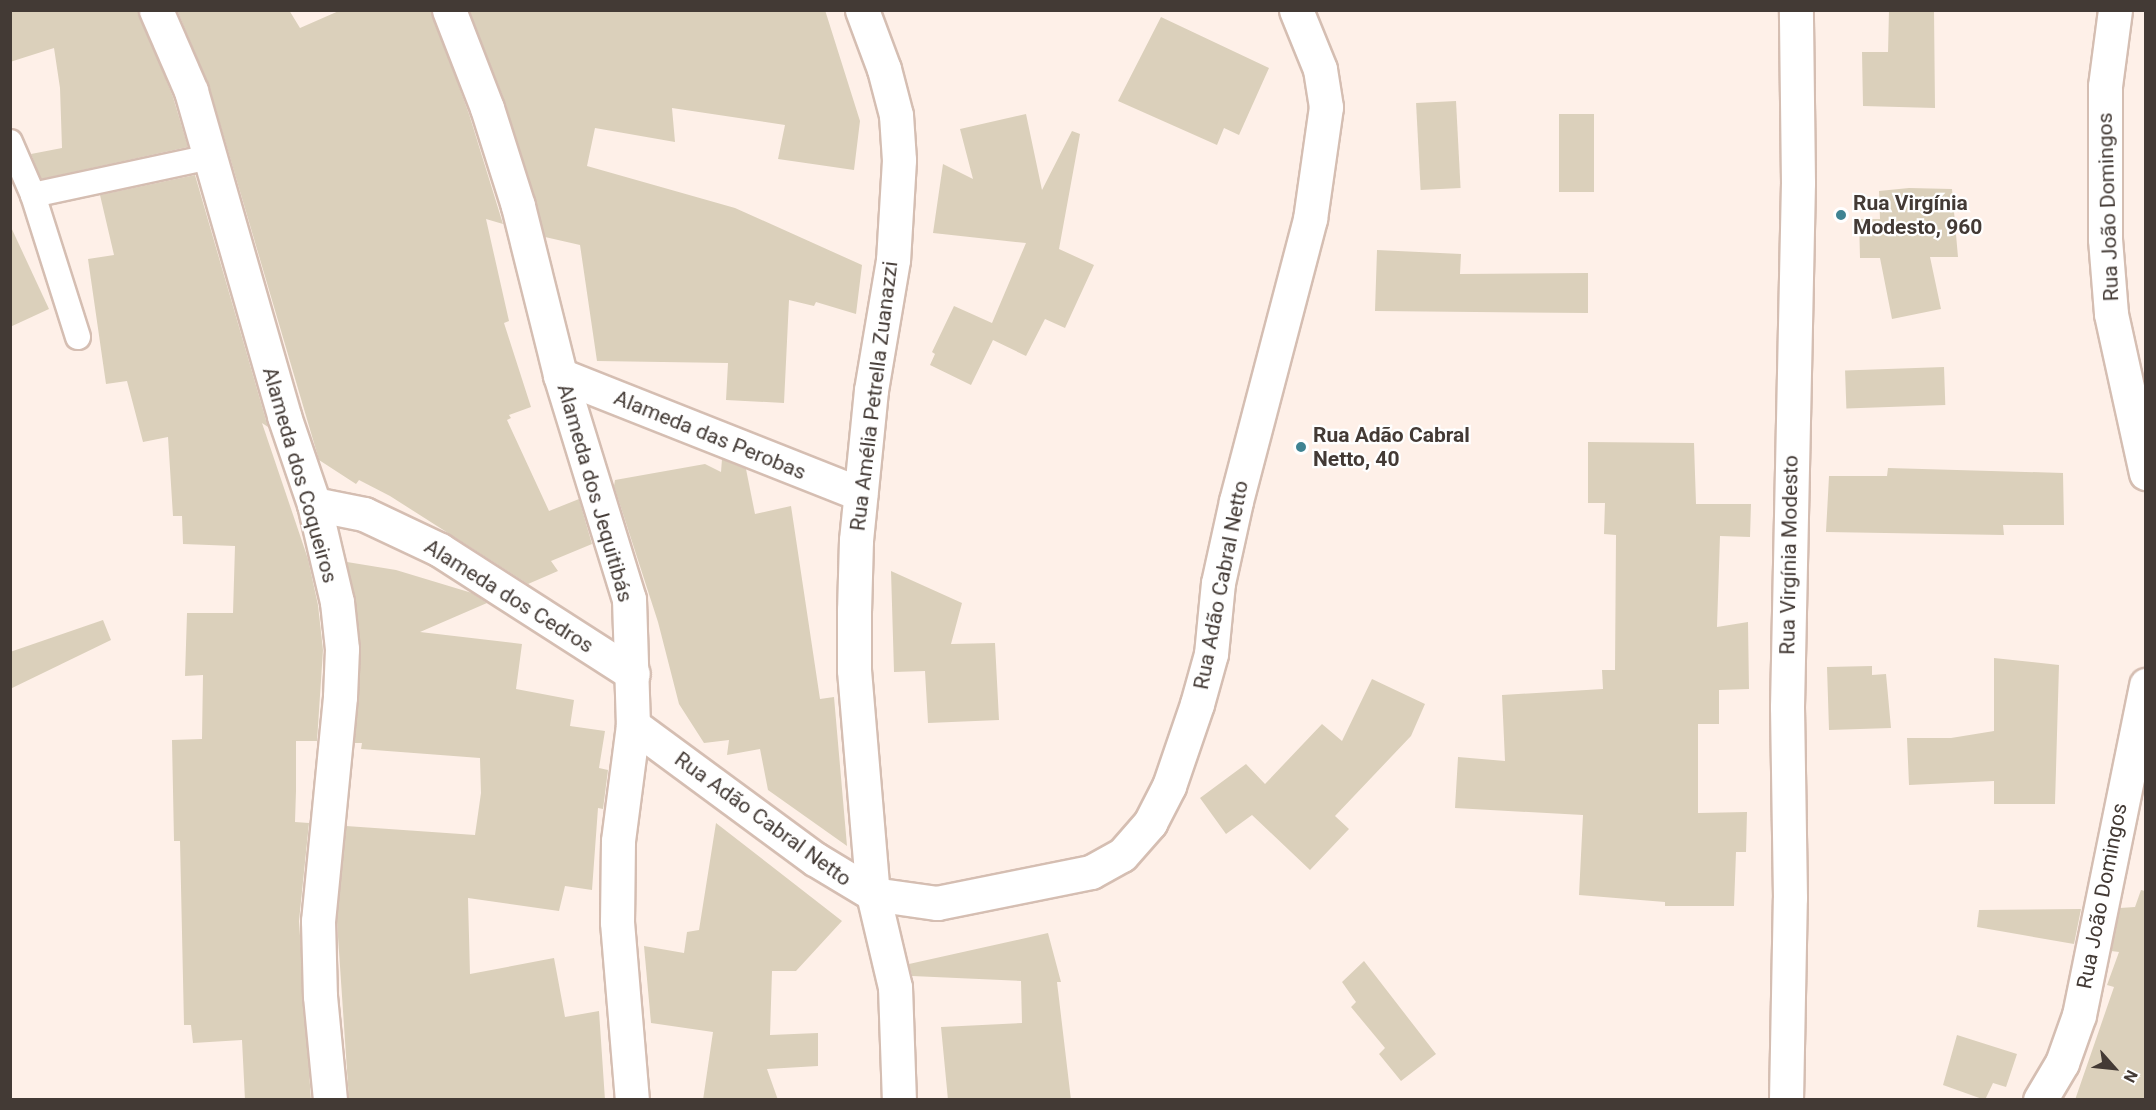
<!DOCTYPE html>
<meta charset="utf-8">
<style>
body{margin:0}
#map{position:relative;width:2156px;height:1110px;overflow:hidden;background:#fef0e8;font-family:Roboto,sans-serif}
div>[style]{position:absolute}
.building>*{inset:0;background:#dbd0bb;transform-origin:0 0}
.roads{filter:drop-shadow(2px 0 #d5beb2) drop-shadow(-2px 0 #d5beb2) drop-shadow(0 2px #d5beb2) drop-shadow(0 -2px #d5beb2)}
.lane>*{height:24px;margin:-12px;padding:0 12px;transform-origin:12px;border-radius:12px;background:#fff}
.street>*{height:33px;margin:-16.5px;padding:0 16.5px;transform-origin:16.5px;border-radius:16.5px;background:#fff}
.dots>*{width:16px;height:16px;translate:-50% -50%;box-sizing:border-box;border:3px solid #fff;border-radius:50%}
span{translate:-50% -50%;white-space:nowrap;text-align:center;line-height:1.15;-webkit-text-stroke:4.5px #fff;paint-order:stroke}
.poi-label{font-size:21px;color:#433a35;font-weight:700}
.left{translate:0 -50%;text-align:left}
.street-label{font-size:21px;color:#433a35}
.frame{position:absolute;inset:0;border:12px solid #433a35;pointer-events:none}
.north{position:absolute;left:2084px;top:1038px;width:60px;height:60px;-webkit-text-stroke:4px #fff;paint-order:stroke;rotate:117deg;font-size:16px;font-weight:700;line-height:24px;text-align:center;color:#433a35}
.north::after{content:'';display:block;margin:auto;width:21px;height:27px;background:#433a35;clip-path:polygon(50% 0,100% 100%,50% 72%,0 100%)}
</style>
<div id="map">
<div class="building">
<i style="clip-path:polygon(10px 10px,138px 10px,173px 97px,188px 147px,41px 179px,31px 154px,62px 148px,60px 88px,54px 48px,10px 62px)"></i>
<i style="clip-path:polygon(177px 10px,289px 10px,300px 28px,341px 10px,431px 10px,469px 114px,503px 224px,486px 219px,509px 321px,504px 323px,531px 407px,509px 415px,511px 418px,507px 420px,549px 511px,579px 499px,592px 544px,551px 561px,558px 571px,528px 584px,390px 496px,359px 480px,356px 484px,319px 460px,209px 86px)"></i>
<i style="clip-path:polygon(469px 10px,825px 10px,860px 121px,854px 170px,778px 159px,785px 125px,672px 108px,675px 142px,595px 128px,587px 166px,735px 208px,862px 265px,856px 314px,816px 302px,814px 306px,789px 300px,784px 403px,726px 400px,728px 363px,597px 361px,580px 245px,545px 237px,505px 102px)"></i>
<i style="clip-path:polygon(1889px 10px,1934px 10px,1935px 108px,1863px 106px,1862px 52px,1888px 52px)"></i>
<i style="clip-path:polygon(1161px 17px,1269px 68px,1239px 135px,1224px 128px,1217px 145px,1118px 101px)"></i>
<i style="left:1456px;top:101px;width:87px;height:40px;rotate:87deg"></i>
<i style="clip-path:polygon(1026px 114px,1042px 190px,1072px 131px,1080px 134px,1059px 249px,1094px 265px,1065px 328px,1045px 319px,1026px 356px,993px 340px,971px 385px,930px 365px,935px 354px,932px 352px,954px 306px,992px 323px,1026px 243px,933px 233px,943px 164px,973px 179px,960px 129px)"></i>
<i style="left:1559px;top:114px;width:35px;height:78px"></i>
<i style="clip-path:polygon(195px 175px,268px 427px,262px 423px,308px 559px,318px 605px,323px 650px,317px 741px,296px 741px,296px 791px,295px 822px,309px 823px,299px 921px,311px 1100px,245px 1100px,242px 1040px,193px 1043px,191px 1025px,184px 1025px,180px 841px,174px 841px,172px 740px,202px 739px,203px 675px,185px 676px,187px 613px,233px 613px,235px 546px,183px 544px,182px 516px,173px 516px,168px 437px,143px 442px,127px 381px,106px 384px,88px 259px,114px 255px,100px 195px)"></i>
<i style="clip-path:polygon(1909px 188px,1952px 189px,1958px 257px,1930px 257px,1941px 309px,1892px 319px,1880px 258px,1860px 258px,1859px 219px,1880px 219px,1879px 191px)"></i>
<i style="clip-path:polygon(10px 225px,49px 309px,10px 327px)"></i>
<i style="clip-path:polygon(1377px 250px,1461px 254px,1460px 274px,1588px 273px,1588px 313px,1375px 311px)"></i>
<i style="left:1944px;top:367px;width:38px;height:99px;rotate:88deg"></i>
<i style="clip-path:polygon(1588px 442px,1694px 443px,1696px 504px,1751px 504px,1750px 537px,1720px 536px,1717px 627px,1748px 622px,1749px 689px,1719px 690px,1719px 724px,1698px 724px,1698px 813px,1747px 812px,1746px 852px,1736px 852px,1734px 906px,1665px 906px,1665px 902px,1579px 895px,1583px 815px,1455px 808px,1458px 757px,1505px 761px,1502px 695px,1603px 689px,1602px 670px,1615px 670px,1616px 535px,1604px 534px,1605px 503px,1588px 503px)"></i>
<i style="clip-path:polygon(722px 459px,746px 469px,755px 514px,791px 506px,820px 699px,834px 697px,847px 846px,768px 790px,760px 749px,727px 755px,729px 740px,704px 743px,679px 704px,658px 622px,614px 486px,615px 480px,705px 464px,721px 472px)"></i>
<i style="clip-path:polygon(1888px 468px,2063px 473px,2064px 525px,2003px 525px,2004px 535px,1826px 532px,1829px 476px,1887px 476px)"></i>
<i style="clip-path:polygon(347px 562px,396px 570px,472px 593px,487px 603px,420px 632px,522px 644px,516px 689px,574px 700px,570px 726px,605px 731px,599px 768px,608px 770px,603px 809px,598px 808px,592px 890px,565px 886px,559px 911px,468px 898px,470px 974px,554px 958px,565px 1017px,599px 1011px,605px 1100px,349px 1100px,337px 922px,346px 826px,475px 835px,481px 793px,480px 758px,361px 749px,362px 743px,354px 743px,361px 647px)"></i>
<i style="clip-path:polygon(891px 571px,962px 603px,951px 644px,995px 643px,999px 720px,928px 723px,925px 671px,894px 672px)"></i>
<i style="clip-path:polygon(103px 620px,111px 640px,10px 689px,10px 652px)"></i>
<i style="clip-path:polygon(1994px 658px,2059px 665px,2055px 804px,1994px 804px,1994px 781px,1909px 785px,1907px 738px,1951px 738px,1994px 731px)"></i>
<i style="clip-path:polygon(1872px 666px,1872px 675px,1886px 674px,1891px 728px,1829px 730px,1827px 667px)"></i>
<i style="clip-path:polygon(1372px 679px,1425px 704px,1411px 736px,1335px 816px,1349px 829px,1310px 870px,1252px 815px,1226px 834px,1200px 798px,1246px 764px,1265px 784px,1322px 724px,1342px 741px)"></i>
<i style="clip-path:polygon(716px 823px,842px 921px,796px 971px,772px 971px,770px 1035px,818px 1033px,818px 1066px,767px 1069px,778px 1100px,703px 1100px,713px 1032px,651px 1023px,644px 946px,684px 953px,687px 932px,699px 930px)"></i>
<i style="clip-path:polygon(2141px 890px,2145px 891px,2145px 1100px,2075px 1100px,2114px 987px,2107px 985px,2119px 952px,2111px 951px,2120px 908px,2135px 907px)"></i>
<i style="clip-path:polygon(2081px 909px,2074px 944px,1977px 927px,1979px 910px)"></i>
<i style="clip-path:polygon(1048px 933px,1061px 982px,1057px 982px,1071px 1100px,948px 1100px,941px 1027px,1022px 1023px,1021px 981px,912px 976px,909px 964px)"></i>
<i style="clip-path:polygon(1364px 961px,1436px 1054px,1401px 1081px,1379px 1054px,1385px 1048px,1351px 1007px,1356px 1002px,1342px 982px)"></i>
<i style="clip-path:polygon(1957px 1035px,2017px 1054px,2006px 1087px,1993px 1083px,1985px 1100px,1943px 1085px)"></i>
</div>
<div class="roads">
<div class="lane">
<i style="left:10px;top:142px;width:58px;rotate:66.5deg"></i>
<i style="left:78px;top:337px;width:149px;rotate:-107.6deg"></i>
<i style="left:33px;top:195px;width:182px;rotate:-12.1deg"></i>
</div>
<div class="street">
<i style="left:156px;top:10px;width:88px;rotate:66.6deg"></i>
<i style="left:191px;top:91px;width:338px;rotate:74deg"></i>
<i style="left:284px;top:416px;width:93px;rotate:71.2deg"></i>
<i style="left:314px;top:504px;width:101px;rotate:76.8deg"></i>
<i style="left:337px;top:602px;width:47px;rotate:83.9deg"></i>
<i style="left:342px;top:649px;width:48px;rotate:92.4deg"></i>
<i style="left:340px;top:697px;width:225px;rotate:95.6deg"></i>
<i style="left:318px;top:921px;width:75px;rotate:88.5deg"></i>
<i style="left:320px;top:996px;width:104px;rotate:84.5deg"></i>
<i style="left:449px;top:10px;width:105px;rotate:68.8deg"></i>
<i style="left:487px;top:108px;width:103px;rotate:72.4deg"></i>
<i style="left:518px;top:206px;width:174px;rotate:76deg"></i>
<i style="left:560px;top:375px;width:234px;rotate:72.9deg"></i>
<i style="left:629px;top:599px;width:126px;rotate:88.2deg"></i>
<i style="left:633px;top:725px;width:117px;rotate:97.4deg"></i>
<i style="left:618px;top:841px;width:81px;rotate:90.7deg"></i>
<i style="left:617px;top:922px;width:179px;rotate:85.2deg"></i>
<i style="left:862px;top:10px;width:63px;rotate:69.6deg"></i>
<i style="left:884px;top:69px;width:48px;rotate:75.4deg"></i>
<i style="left:896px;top:115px;width:45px;rotate:86.2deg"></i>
<i style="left:899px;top:160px;width:100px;rotate:93.4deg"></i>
<i style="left:893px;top:260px;width:132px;rotate:99.6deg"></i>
<i style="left:871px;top:390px;width:151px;rotate:95.7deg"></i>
<i style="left:856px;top:540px;width:70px;rotate:91.6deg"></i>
<i style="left:854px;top:610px;width:60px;rotate:90deg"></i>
<i style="left:854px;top:670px;width:225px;rotate:85.2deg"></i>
<i style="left:873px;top:894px;width:96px;rotate:76.7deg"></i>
<i style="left:895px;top:987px;width:113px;rotate:88deg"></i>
<i style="left:2115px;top:10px;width:77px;rotate:97.5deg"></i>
<i style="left:2105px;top:86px;width:153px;rotate:90deg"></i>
<i style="left:2105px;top:239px;width:75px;rotate:85.4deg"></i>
<i style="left:2111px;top:314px;width:163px;rotate:77.6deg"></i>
<i style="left:560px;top:375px;width:323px;rotate:21.6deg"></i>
<i style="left:314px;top:504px;width:51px;rotate:11.3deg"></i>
<i style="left:364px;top:514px;width:84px;rotate:25.3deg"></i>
<i style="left:440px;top:550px;width:229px;rotate:32.7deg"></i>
<i style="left:633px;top:725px;width:226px;rotate:36.4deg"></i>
<i style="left:815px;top:859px;width:68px;rotate:31.1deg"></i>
<i style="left:873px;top:894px;width:65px;rotate:8deg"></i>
<i style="left:937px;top:903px;width:157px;rotate:-11.4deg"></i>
<i style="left:1091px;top:872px;width:35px;rotate:-29deg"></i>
<i style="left:1122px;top:855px;width:43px;rotate:-48.8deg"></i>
<i style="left:1150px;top:823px;width:42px;rotate:-62.8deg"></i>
<i style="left:1169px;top:786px;width:87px;rotate:-71.1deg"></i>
<i style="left:1197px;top:704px;width:52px;rotate:-74.4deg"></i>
<i style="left:1211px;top:654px;width:71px;rotate:-84.4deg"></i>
<i style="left:1218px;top:583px;width:84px;rotate:-77.6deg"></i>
<i style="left:1236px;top:501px;width:292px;rotate:-75.3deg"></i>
<i style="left:1310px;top:219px;width:113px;rotate:-81.9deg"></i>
<i style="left:1326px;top:107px;width:38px;rotate:-99deg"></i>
<i style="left:1320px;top:69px;width:64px;rotate:-112.1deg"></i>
<i style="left:1786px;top:1100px;width:202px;rotate:-88.9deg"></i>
<i style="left:1790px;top:898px;width:191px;rotate:-90.9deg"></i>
<i style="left:1787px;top:707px;width:524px;rotate:-88.8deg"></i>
<i style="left:1798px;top:183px;width:173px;rotate:-90.7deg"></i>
<i style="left:2040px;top:1100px;width:43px;rotate:-59.3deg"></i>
<i style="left:2062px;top:1063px;width:51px;rotate:-70.5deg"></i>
<i style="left:2079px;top:1015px;width:337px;rotate:-78.5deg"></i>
</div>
</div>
<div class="dots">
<i style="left:1841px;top:215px;background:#3f8392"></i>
<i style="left:1301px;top:447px;background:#3f8392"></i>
</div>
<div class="poi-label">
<span class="left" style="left:1853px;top:215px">Rua Virgínia<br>Modesto, 960</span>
<span class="left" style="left:1313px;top:447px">Rua Adão Cabral<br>Netto, 40</span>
</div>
<div class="street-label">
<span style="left:2108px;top:207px;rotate:-92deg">Rua João Domingos</span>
<span style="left:874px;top:396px;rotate:-83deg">Rua Amélia Petrella Zuanazzi</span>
<span style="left:710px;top:435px;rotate:22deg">Alameda das Perobas</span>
<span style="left:300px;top:475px;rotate:74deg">Alameda dos Coqueiros</span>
<span style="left:595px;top:493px;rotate:74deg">Alameda dos Jequitibás</span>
<span style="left:1789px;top:555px;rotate:-89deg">Rua Virgínia Modesto</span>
<span style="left:1221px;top:585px;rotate:-79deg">Rua Adão Cabral Netto</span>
<span style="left:509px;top:596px;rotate:32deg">Alameda dos Cedros</span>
<span style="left:763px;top:819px;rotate:36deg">Rua Adão Cabral Netto</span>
<span style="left:2102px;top:896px;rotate:-79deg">Rua João Domingos</span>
</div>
<div class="frame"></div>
<div class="north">N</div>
</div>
